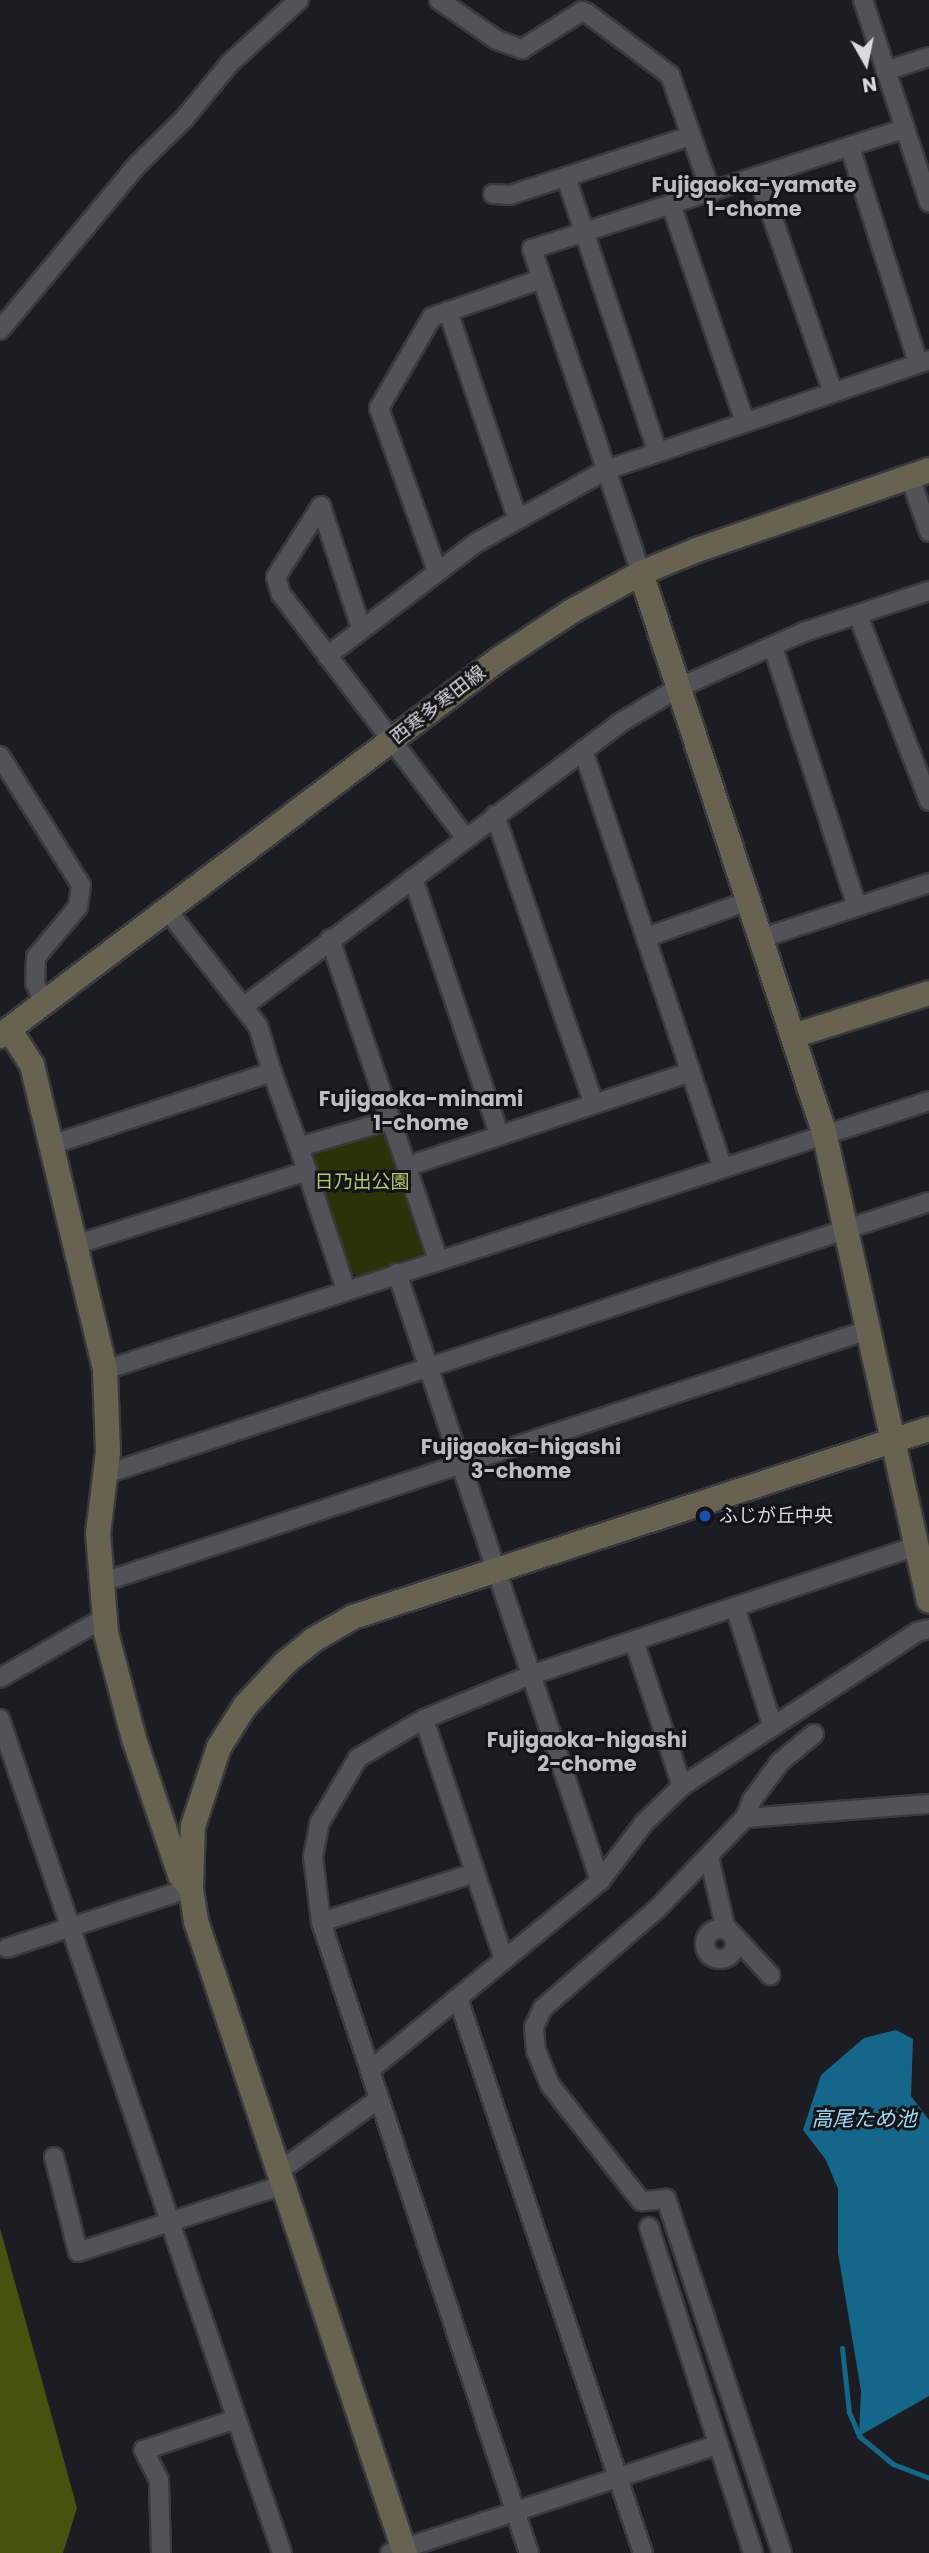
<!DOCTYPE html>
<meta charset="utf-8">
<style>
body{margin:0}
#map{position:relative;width:929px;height:2553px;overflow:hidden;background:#1c1d22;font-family:Poppins,"Noto Sans JP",sans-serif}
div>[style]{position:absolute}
.green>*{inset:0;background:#2a3207}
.forest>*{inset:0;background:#46520d}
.water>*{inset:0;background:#146788}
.stream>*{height:5px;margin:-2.5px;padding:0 2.5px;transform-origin:2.5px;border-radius:2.5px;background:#146788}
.roads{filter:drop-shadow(2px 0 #393a3d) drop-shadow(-2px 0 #393a3d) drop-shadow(0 2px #393a3d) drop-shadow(0 -2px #393a3d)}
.street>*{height:18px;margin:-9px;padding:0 9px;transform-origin:9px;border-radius:9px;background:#515358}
.street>.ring{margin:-9px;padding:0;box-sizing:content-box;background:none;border:18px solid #515358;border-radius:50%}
.secondary>*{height:24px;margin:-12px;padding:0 12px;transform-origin:12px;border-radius:12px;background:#686250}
.dots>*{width:19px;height:19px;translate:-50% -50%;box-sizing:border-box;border:4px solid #131418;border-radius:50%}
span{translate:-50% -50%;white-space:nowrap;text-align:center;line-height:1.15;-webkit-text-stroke:6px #131418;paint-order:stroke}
.street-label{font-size:19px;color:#d9dadd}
.park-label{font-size:19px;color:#b5ca6d}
.poi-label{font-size:19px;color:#d9dadd}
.left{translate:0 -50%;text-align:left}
.neighbourhood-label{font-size:21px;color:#bdbec4;font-weight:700}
.water-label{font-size:21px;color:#9ed8f6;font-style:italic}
.north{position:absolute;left:831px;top:28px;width:70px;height:70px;-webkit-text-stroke:5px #131418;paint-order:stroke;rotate:171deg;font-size:19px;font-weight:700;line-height:28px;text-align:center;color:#d9dadd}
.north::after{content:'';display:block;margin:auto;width:24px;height:32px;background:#d9dadd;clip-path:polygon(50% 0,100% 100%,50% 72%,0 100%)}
</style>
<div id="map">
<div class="green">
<i style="clip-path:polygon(381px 1127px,389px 1131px,425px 1245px,422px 1254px,359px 1276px,349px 1273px,310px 1155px,313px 1148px)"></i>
</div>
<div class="forest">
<i style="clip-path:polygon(0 2228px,77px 2508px,63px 2553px,0 2553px)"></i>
</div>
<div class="water">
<i style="clip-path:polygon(896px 2030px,913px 2039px,911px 2096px,929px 2120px,929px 2396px,859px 2436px,861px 2391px,838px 2253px,838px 2189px,826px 2160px,803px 2130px,821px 2075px,864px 2038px)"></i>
</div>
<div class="stream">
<i style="left:842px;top:2348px;width:64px;rotate:83.8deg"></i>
<i style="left:849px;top:2412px;width:26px;rotate:67deg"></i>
<i style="left:859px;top:2436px;width:44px;rotate:39.5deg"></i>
<i style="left:893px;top:2464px;width:39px;rotate:21deg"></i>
</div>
<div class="roads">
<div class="street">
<i style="left:439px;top:0;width:70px;rotate:34.6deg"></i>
<i style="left:497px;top:40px;width:27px;rotate:20deg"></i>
<i style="left:522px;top:49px;width:71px;rotate:-32.3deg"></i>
<i style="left:582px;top:11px;width:5px;rotate:22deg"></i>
<i style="left:587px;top:13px;width:104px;rotate:36.8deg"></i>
<i style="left:670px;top:75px;width:124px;rotate:70.7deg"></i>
<i style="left:863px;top:0;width:213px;rotate:71.9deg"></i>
<i style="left:885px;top:71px;width:46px;rotate:-17.7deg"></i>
<i style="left:850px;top:147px;width:226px;rotate:72.5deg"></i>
<i style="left:758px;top:176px;width:226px;rotate:70.9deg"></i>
<i style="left:566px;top:177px;width:289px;rotate:71.6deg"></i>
<i style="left:493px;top:194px;width:17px;rotate:3deg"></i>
<i style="left:510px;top:195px;width:190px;rotate:-18.1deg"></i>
<i style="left:671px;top:204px;width:228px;rotate:71.3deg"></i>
<i style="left:448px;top:311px;width:217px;rotate:71.5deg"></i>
<i style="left:0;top:330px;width:214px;rotate:-50.3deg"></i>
<i style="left:137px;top:165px;width:66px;rotate:-44.4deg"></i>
<i style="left:184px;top:119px;width:72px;rotate:-50.6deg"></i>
<i style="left:230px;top:63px;width:93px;rotate:-42.4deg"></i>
<i style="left:910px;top:477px;width:58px;rotate:70.9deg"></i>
<i style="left:437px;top:571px;width:173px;rotate:-109.6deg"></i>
<i style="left:379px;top:408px;width:105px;rotate:-59.8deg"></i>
<i style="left:432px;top:317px;width:116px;rotate:-19.1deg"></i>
<i style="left:641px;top:573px;width:342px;rotate:-108.6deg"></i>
<i style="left:532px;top:249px;width:391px;rotate:-17.9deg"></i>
<i style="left:858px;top:615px;width:199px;rotate:69.1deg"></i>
<i style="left:361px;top:628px;width:128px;rotate:-108.2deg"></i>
<i style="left:321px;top:506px;width:84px;rotate:122.4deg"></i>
<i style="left:276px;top:577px;width:18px;rotate:74deg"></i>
<i style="left:281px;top:594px;width:303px;rotate:52.9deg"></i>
<i style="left:773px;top:647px;width:273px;rotate:72.1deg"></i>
<i style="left:327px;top:656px;width:187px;rotate:-37.2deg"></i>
<i style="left:476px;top:543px;width:149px;rotate:-29.3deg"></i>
<i style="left:606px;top:470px;width:341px;rotate:-18.8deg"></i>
<i style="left:583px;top:750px;width:439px;rotate:71.5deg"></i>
<i style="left:0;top:756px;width:152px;rotate:57.9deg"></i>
<i style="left:81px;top:885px;width:22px;rotate:98deg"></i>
<i style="left:78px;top:907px;width:65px;rotate:130deg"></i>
<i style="left:36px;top:957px;width:26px;rotate:92deg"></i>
<i style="left:35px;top:983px;width:21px;rotate:65deg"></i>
<i style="left:495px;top:815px;width:305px;rotate:71.1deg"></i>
<i style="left:413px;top:878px;width:272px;rotate:71.4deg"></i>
<i style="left:647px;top:937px;width:107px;rotate:-19.6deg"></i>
<i style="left:762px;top:938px;width:176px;rotate:-18.2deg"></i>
<i style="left:330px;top:939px;width:339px;rotate:71.4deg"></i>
<i style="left:243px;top:1007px;width:470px;rotate:-37deg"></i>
<i style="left:618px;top:724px;width:70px;rotate:-31deg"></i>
<i style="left:678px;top:688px;width:138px;rotate:-24deg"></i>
<i style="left:804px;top:632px;width:132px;rotate:-18.2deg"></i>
<i style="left:272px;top:1072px;width:80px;rotate:70.2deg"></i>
<i style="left:51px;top:1145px;width:233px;rotate:-18.3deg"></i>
<i style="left:272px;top:1072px;width:48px;rotate:-106.9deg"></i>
<i style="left:258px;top:1026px;width:147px;rotate:-128.1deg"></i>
<i style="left:408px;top:1166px;width:298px;rotate:-18.4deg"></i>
<i style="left:75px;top:1245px;width:244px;rotate:-17.7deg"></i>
<i style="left:397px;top:1273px;width:641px;rotate:71.54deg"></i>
<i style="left:346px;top:1290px;width:151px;rotate:-108.2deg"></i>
<i style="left:299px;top:1147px;width:96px;rotate:-16.4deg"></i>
<i style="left:105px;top:1370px;width:867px;rotate:-18.08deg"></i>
<i style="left:106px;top:1474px;width:867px;rotate:-18.29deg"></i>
<i style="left:100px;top:1583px;width:809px;rotate:-18.23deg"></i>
<i style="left:735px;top:1607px;width:123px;rotate:72.5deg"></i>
<i style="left:634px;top:1641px;width:153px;rotate:71.7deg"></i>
<i style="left:0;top:1678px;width:120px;rotate:-30deg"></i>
<i style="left:0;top:1719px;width:880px;rotate:71.32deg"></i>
<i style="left:424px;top:1719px;width:253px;rotate:71.6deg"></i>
<i style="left:745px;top:1818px;width:19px;rotate:-69deg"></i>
<i style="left:752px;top:1800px;width:47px;rotate:-53.6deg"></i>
<i style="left:780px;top:1762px;width:44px;rotate:-39.5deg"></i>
<i style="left:709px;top:1857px;width:71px;rotate:76.9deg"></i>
<i style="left:725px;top:1926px;width:67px;rotate:47.4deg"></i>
<i style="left:321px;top:1922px;width:162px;rotate:-17.7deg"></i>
<i class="ring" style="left:705px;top:1929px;width:12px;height:12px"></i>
<i style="left:7px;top:1948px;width:194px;rotate:-18.1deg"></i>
<i style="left:458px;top:1998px;width:585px;rotate:71.57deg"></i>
<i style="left:370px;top:2070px;width:298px;rotate:-39.4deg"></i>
<i style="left:600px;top:1881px;width:73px;rotate:-52.8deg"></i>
<i style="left:644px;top:1823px;width:53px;rotate:-44.2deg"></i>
<i style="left:682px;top:1786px;width:281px;rotate:-33.2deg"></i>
<i style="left:917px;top:1632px;width:12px;rotate:-14deg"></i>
<i style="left:54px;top:2157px;width:98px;rotate:75.8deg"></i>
<i style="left:78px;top:2252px;width:216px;rotate:-18.1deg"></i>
<i style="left:278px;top:2172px;width:125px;rotate:-35.9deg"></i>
<i style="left:649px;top:2227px;width:342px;rotate:72.3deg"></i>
<i style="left:161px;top:2553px;width:73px;rotate:-91.6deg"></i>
<i style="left:159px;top:2480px;width:34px;rotate:-117deg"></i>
<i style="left:144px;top:2450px;width:97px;rotate:-18.6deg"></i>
<i style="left:390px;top:2553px;width:343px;rotate:-18.3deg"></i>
<i style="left:529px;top:2553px;width:664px;rotate:-108.24deg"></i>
<i style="left:321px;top:1922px;width:65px;rotate:-97deg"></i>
<i style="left:313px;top:1857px;width:36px;rotate:-79deg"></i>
<i style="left:320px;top:1822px;width:74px;rotate:-59.3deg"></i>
<i style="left:358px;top:1758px;width:77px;rotate:-30.6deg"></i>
<i style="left:424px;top:1719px;width:116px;rotate:-22.4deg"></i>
<i style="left:531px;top:1675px;width:407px;rotate:-18.5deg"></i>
<i style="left:782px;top:2553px;width:373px;rotate:-108.1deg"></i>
<i style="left:666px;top:2199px;width:25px;rotate:175deg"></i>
<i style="left:641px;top:2201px;width:147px;rotate:-128.1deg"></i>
<i style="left:550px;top:2085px;width:37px;rotate:-112deg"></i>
<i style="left:536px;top:2051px;width:24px;rotate:-95deg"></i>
<i style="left:534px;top:2027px;width:21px;rotate:-65deg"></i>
<i style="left:543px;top:2008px;width:152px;rotate:-41deg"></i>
<i style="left:658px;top:1908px;width:125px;rotate:-46deg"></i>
<i style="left:745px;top:1818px;width:185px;rotate:-4.4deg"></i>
</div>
<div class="secondary">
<i style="left:641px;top:573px;width:588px;rotate:71.87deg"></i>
<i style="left:824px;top:1132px;width:480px;rotate:77.4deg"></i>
<i style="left:9px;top:1029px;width:43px;rotate:57.4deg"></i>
<i style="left:32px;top:1065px;width:314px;rotate:76.5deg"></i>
<i style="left:105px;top:1370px;width:82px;rotate:87.9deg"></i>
<i style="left:108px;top:1452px;width:82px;rotate:97deg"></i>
<i style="left:98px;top:1533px;width:100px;rotate:85.4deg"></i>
<i style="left:106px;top:1633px;width:110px;rotate:75.2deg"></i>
<i style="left:134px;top:1739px;width:144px;rotate:71.3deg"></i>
<i style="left:180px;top:1875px;width:13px;rotate:51deg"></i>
<i style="left:796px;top:1035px;width:139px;rotate:-17.5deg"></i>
<i style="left:0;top:1036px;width:625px;rotate:-37.07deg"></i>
<i style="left:499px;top:659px;width:87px;rotate:-33.3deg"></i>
<i style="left:572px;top:611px;width:79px;rotate:-28.8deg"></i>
<i style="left:641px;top:573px;width:61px;rotate:-22.3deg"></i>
<i style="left:697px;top:550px;width:245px;rotate:-19deg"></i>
<i style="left:405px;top:2553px;width:666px;rotate:-108.3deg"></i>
<i style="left:196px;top:1921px;width:33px;rotate:-99deg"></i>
<i style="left:191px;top:1888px;width:62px;rotate:-88.2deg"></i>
<i style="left:193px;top:1826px;width:83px;rotate:-71.8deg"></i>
<i style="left:219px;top:1747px;width:49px;rotate:-57.6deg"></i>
<i style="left:245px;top:1706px;width:59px;rotate:-47.1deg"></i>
<i style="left:285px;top:1663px;width:36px;rotate:-39deg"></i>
<i style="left:313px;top:1640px;width:46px;rotate:-29.9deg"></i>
<i style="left:353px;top:1617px;width:606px;rotate:-18.08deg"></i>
</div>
</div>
<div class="dots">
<i style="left:705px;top:1516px;background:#1a4fb4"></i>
</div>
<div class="street-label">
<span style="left:438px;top:705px;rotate:-38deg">西寒多寒田線</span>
</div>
<div class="park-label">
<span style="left:362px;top:1182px">日乃出公園</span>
</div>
<div class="poi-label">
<span class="left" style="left:719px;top:1516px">ふじが丘中央</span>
</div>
<div class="neighbourhood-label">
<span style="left:754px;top:197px">Fujigaoka-yamate<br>1-chome</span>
<span style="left:421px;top:1111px">Fujigaoka-minami<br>1-chome</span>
<span style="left:521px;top:1459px">Fujigaoka-higashi<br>3-chome</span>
<span style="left:587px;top:1752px">Fujigaoka-higashi<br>2-chome</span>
</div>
<div class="water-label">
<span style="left:864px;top:2119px">高尾ため池</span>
</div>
<div class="north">N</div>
</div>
